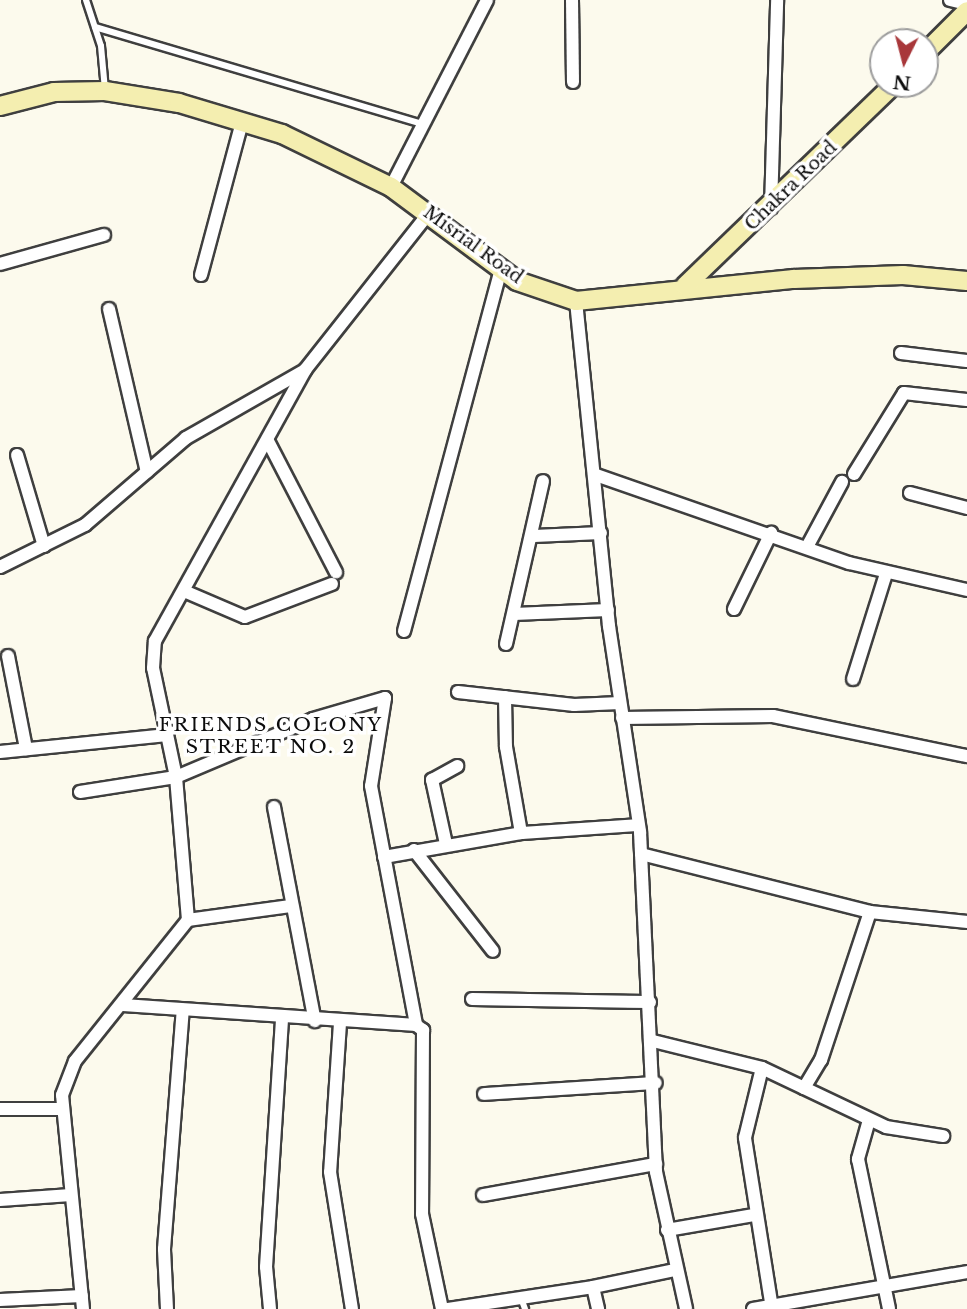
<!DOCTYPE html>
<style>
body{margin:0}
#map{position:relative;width:967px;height:1309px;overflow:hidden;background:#fcfaed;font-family:"Libre Baskerville",serif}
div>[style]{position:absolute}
.roads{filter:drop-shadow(2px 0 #3f3f3f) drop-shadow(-2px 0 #3f3f3f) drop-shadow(0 2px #3f3f3f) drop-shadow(0 -2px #3f3f3f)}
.service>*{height:6px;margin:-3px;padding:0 3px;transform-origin:3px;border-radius:3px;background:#fff}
.minor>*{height:12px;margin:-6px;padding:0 6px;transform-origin:6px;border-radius:6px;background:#fff}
.secondary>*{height:18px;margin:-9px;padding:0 9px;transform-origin:9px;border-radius:9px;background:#f4eeb0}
span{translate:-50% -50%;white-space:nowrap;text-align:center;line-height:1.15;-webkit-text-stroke:7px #fff;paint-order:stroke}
.street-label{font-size:18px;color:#0c0c0c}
.neighbourhood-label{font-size:19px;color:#0c0c0c;letter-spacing:2px}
.north{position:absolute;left:869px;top:28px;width:70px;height:70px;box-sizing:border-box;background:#fff;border:2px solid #9e9e9e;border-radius:50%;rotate:186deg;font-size:19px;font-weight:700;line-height:28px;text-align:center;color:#0c0c0c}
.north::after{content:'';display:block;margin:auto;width:24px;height:32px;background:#a8373a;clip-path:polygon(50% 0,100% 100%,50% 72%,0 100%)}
</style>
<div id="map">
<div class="roads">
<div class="service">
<i style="left:86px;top:0;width:48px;rotate:71.9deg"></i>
<i style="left:101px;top:46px;width:44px;rotate:84.8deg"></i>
<i style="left:95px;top:27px;width:341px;rotate:16.5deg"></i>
<i style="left:521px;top:1298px;width:12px;rotate:70deg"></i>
</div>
<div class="minor">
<i style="left:572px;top:0;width:82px;rotate:89.3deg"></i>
<i style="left:950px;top:0;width:17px;rotate:13deg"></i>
<i style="left:391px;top:187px;width:210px;rotate:-62.8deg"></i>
<i style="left:771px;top:208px;width:208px;rotate:-88.3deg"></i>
<i style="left:0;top:264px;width:108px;rotate:-15.6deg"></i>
<i style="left:201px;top:275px;width:158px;rotate:-75deg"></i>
<i style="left:576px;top:301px;width:327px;rotate:84.2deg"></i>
<i style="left:609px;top:626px;width:208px;rotate:81.4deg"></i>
<i style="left:640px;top:832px;width:340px;rotate:87.3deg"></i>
<i style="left:656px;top:1172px;width:140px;rotate:77.6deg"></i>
<i style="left:109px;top:309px;width:167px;rotate:76.9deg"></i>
<i style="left:901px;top:353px;width:66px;rotate:6.9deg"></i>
<i style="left:268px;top:441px;width:148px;rotate:62.6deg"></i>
<i style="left:17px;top:455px;width:95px;rotate:73.5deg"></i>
<i style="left:854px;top:474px;width:95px;rotate:-58.3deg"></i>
<i style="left:904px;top:393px;width:63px;rotate:6.3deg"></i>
<i style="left:596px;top:475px;width:268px;rotate:19.2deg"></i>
<i style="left:849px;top:563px;width:121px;rotate:12.9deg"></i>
<i style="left:910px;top:493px;width:59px;rotate:14.7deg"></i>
<i style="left:534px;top:536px;width:67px;rotate:-2.6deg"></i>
<i style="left:807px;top:547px;width:74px;rotate:-61.7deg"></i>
<i style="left:0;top:567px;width:95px;rotate:-26.3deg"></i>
<i style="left:85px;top:525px;width:133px;rotate:-40.7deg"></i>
<i style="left:186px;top:438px;width:137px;rotate:-29.7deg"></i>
<i style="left:184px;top:591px;width:66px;rotate:23.1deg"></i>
<i style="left:245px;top:617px;width:93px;rotate:-20.8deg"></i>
<i style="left:734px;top:609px;width:85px;rotate:-64deg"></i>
<i style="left:514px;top:614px;width:94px;rotate:-2.4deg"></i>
<i style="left:404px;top:631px;width:375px;rotate:-75deg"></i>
<i style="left:506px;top:644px;width:167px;rotate:-77.2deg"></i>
<i style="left:8px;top:656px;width:95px;rotate:79deg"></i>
<i style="left:853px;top:679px;width:110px;rotate:-72.6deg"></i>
<i style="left:458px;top:692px;width:117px;rotate:6.4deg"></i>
<i style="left:574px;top:705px;width:46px;rotate:-2.5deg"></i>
<i style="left:505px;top:697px;width:50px;rotate:88.9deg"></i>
<i style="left:506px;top:747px;width:87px;rotate:80.1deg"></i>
<i style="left:622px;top:718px;width:151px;rotate:-0.8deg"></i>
<i style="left:773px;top:716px;width:198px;rotate:11.7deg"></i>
<i style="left:0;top:752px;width:168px;rotate:-5.8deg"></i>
<i style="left:80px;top:792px;width:97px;rotate:-8.9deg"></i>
<i style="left:176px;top:777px;width:149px;rotate:-22.9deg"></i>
<i style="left:313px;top:719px;width:75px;rotate:-16.3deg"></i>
<i style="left:385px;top:698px;width:89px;rotate:99deg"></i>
<i style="left:371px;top:786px;width:243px;rotate:79.3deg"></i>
<i style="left:274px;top:807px;width:218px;rotate:79.2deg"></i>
<i style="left:446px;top:844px;width:66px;rotate:-102.3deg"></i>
<i style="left:432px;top:780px;width:29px;rotate:-29deg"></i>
<i style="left:414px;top:850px;width:128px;rotate:52deg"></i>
<i style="left:641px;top:854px;width:236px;rotate:14.2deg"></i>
<i style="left:870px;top:912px;width:98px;rotate:5.9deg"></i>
<i style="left:384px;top:857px;width:139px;rotate:-9.9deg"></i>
<i style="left:521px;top:833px;width:117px;rotate:-3.9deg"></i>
<i style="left:188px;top:920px;width:103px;rotate:-7.8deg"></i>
<i style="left:472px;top:999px;width:178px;rotate:1deg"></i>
<i style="left:123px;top:1005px;width:294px;rotate:3.9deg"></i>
<i style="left:416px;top:1025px;width:9px;rotate:36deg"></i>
<i style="left:423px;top:1030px;width:184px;rotate:90.3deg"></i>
<i style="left:422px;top:1214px;width:97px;rotate:78.1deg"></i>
<i style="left:340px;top:1023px;width:149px;rotate:93.8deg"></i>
<i style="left:330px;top:1172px;width:139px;rotate:80.9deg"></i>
<i style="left:653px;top:1041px;width:112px;rotate:13.9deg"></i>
<i style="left:762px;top:1068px;width:137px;rotate:25.4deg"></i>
<i style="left:886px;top:1127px;width:58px;rotate:9deg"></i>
<i style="left:762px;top:1068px;width:72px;rotate:103.7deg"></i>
<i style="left:745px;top:1138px;width:173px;rotate:81deg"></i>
<i style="left:804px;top:1088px;width:33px;rotate:-59deg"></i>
<i style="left:821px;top:1060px;width:156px;rotate:-71.7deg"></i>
<i style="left:484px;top:1094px;width:172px;rotate:-3.7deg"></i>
<i style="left:0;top:1109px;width:62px"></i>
<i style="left:869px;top:1120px;width:41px;rotate:105.8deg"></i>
<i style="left:858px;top:1159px;width:153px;rotate:78.3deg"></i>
<i style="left:483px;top:1195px;width:176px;rotate:-10.2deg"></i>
<i style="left:0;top:1200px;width:71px;rotate:-4deg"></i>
<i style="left:667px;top:1230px;width:88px;rotate:-9.8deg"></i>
<i style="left:593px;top:1287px;width:84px;rotate:-11.7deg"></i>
<i style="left:0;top:1300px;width:82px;rotate:-2.8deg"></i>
<i style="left:83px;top:1309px;width:215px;rotate:-95.6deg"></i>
<i style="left:62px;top:1095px;width:36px;rotate:-69deg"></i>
<i style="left:75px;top:1061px;width:181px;rotate:-51.3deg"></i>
<i style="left:188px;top:920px;width:144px;rotate:-94.8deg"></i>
<i style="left:176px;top:777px;width:111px;rotate:-101.9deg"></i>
<i style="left:153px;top:668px;width:27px;rotate:-86deg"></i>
<i style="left:155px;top:641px;width:310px;rotate:-61deg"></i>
<i style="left:305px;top:370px;width:201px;rotate:-51.7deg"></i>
<i style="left:167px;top:1309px;width:60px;rotate:-92.9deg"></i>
<i style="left:164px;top:1249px;width:240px;rotate:-85.5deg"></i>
<i style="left:270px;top:1309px;width:42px;rotate:-95.4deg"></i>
<i style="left:266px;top:1267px;width:250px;rotate:-86.3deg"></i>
<i style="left:448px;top:1309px;width:147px;rotate:-8.6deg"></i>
<i style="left:593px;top:1287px;width:23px;rotate:77deg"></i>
<i style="left:753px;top:1309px;width:217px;rotate:-9.8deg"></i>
</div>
<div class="secondary">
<i style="left:925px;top:53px;width:59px;rotate:-45deg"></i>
<i style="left:0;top:106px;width:56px;rotate:-14.5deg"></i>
<i style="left:54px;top:92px;width:51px;rotate:-1.1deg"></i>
<i style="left:105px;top:91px;width:75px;rotate:9.2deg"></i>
<i style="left:179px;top:103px;width:108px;rotate:16.8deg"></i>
<i style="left:282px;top:134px;width:121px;rotate:25.9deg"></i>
<i style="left:391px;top:187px;width:157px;rotate:36.7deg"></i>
<i style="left:517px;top:281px;width:62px;rotate:18.7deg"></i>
<i style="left:576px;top:301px;width:219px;rotate:-5.8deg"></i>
<i style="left:794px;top:279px;width:109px;rotate:-2.1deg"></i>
<i style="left:903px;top:275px;width:64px;rotate:5.4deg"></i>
<i style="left:685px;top:286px;width:291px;rotate:-44deg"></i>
</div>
</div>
<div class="street-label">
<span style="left:791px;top:186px;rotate:-44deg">Chakra Road</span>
<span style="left:473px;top:245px;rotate:36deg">Misrial Road</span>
</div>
<div class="neighbourhood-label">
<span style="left:271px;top:736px">FRIENDS COLONY<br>STREET NO. 2</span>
</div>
<div class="north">N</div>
</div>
